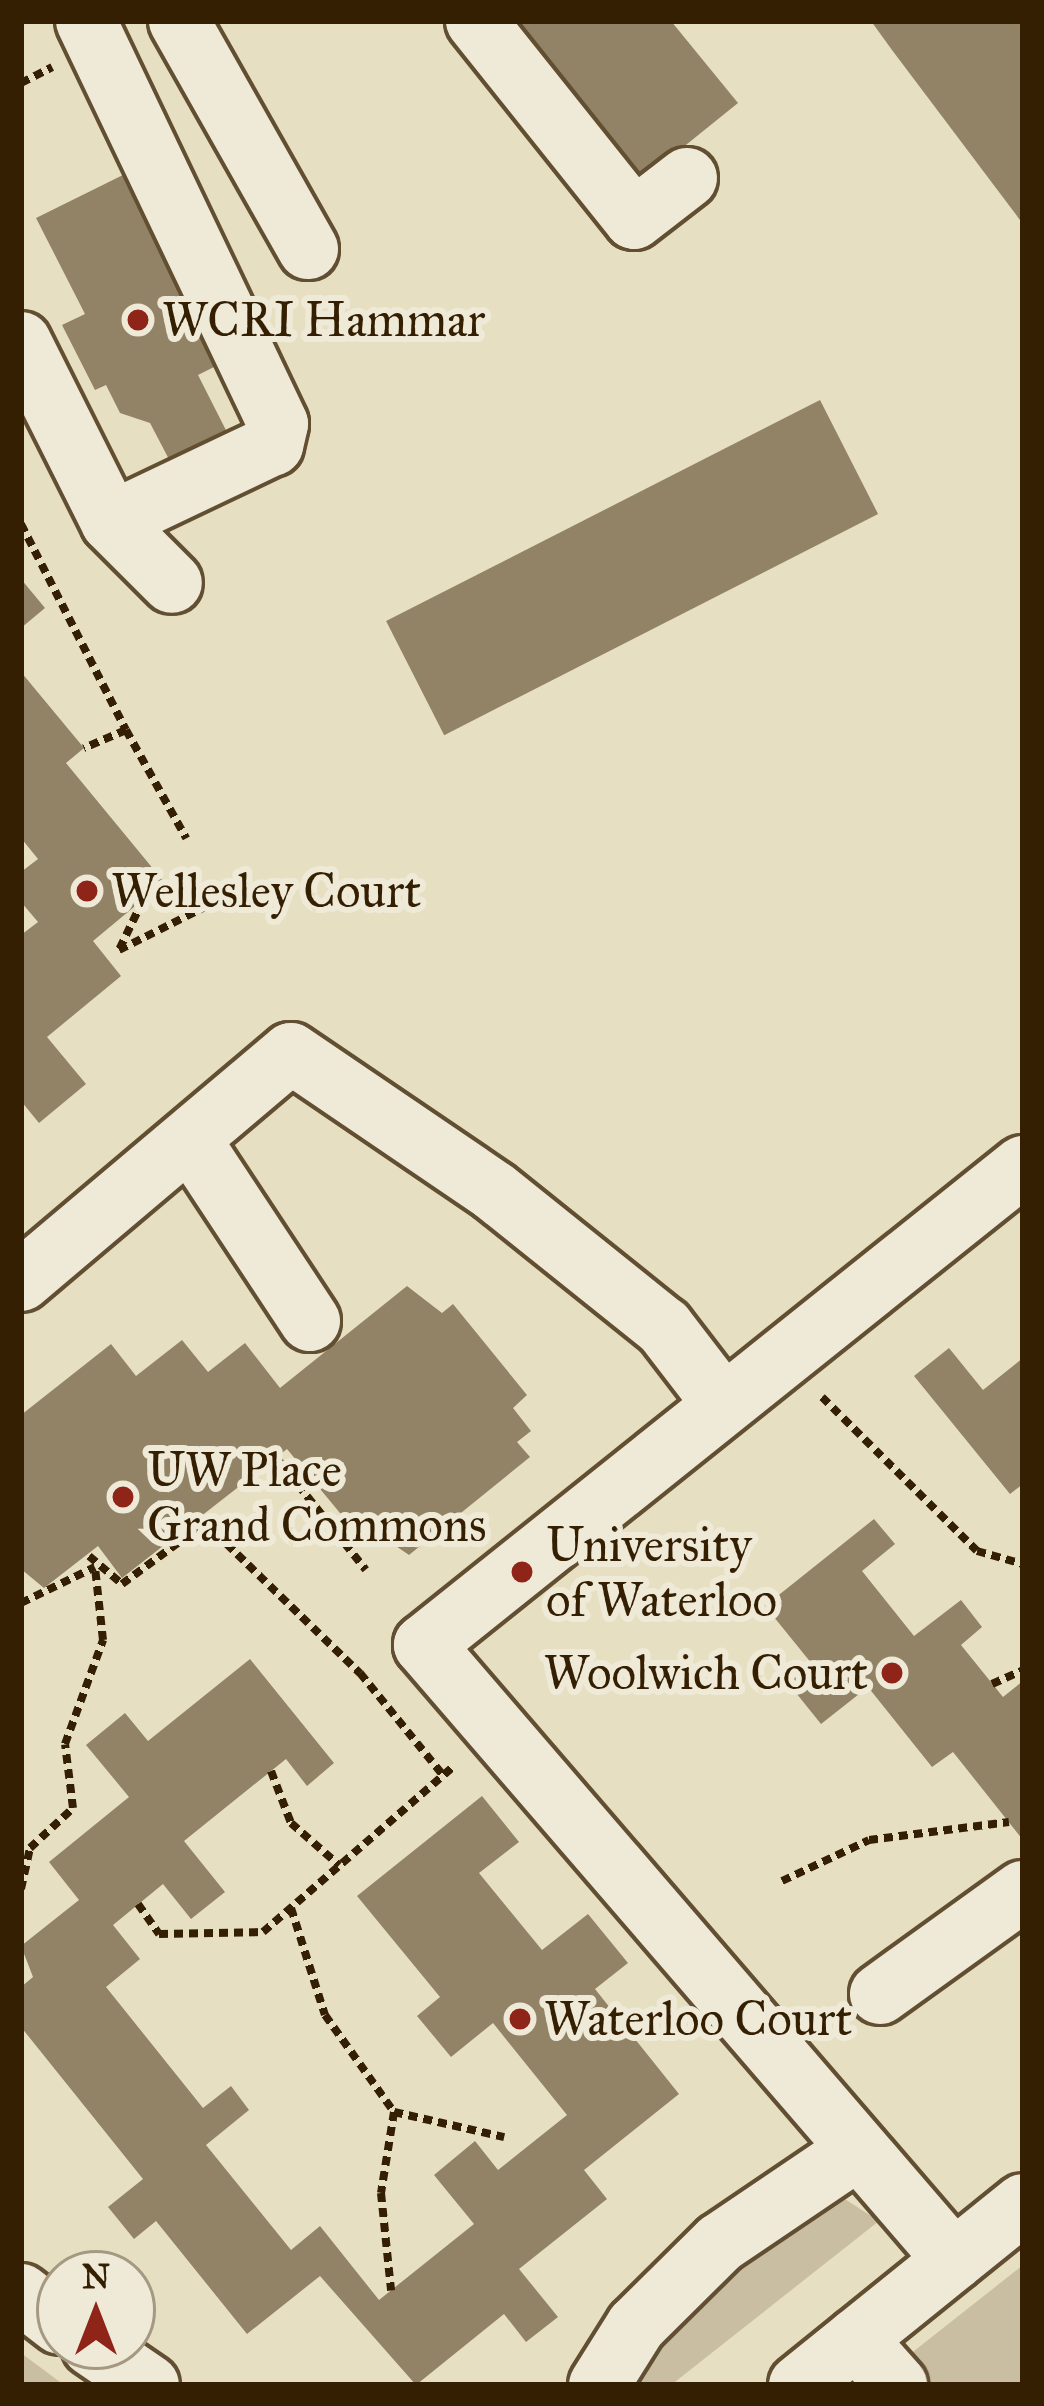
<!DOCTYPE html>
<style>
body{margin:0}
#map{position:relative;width:1044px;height:2406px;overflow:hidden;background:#e7dfc1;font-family:"IM FELL Great Primer",serif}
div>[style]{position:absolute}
.green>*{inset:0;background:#c9bea1}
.building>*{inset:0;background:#928366;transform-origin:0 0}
.path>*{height:8px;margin-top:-4px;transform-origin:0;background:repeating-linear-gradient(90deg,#351f03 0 9px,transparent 0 15px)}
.roads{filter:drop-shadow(3px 0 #624f32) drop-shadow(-3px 0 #624f32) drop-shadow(0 3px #624f32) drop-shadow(0 -3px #624f32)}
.minor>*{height:60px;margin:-30px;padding:0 30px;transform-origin:30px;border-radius:30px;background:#efead7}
.dots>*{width:33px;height:33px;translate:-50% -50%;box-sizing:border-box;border:6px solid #efead7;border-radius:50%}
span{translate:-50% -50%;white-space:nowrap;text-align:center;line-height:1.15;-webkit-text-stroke:12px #efead7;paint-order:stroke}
.poi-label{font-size:48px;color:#351f03}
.left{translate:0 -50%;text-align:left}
.right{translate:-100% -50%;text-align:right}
.frame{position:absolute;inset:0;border:24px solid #351f03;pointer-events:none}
.north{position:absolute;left:36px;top:2250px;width:120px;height:120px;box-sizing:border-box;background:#efead7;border:3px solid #a59982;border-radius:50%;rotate:0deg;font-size:33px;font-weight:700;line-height:48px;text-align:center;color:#351f03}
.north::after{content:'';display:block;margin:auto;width:42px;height:54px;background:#8f2418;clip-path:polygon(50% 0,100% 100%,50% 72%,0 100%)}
</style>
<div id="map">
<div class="green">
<i style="clip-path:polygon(837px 2194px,879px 2221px,671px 2385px,627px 2385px,676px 2309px)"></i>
<i style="clip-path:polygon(1023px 2265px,1023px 2385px,871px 2385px)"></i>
<i style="clip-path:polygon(21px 2353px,64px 2385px,21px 2385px)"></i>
</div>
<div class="building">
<i style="clip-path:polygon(501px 21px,671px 21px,738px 103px,635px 186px)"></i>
<i style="clip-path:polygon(871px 21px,1023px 21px,1023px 224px,892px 50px)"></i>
<i style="clip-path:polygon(129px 172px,224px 362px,198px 375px,234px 446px,172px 465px,150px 423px,120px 413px,106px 385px,95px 390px,62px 325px,85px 314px,36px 218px)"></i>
<i style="left:820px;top:400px;width:128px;height:487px;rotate:63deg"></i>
<i style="clip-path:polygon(21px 579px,45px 608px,21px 628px)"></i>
<i style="clip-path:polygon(21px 672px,84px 748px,66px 763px,164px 882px,93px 941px,121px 976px,47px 1037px,86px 1084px,39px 1123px,21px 1101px,21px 935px,38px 922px,21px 902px,21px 872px,38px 859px,21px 838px)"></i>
<i style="clip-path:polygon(407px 1286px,442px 1313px,453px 1304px,527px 1395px,513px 1408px,531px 1431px,517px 1442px,530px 1457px,409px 1555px,368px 1527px,359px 1536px,287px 1449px,122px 1578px,98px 1546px,44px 1588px,21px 1569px,21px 1415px,111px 1344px,136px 1376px,182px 1340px,208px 1372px,245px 1343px,280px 1388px)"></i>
<i style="clip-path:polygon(949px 1348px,983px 1390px,1023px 1358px,1023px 1484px,1010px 1494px,914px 1376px)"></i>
<i style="clip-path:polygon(874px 1519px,895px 1544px,862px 1571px,914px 1636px,961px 1600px,982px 1627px,961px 1645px,1003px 1697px,1023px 1681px,1023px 1840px,953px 1752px,932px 1767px,868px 1687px,821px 1724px,788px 1683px,812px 1664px,765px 1606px)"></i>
<i style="clip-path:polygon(250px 1659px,334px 1763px,307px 1786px,286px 1759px,184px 1841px,225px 1892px,191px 1919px,163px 1884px,113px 1925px,140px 1959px,106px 1987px,203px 2108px,231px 2086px,249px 2110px,206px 2145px,291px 2250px,320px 2226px,379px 2300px,474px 2224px,434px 2175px,475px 2141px,498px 2170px,567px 2115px,493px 2023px,451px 2057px,417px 2016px,440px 1997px,357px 1896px,482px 1796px,519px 1842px,479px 1873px,542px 1950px,588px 1914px,628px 1963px,595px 1989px,679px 2094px,584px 2170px,607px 2199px,519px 2269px,558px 2317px,526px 2342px,504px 2314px,416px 2385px,320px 2276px,247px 2334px,156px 2221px,134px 2239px,108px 2207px,143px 2179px,21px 2027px,21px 1987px,33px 1977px,21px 1946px,79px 1900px,49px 1862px,129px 1797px,86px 1745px,125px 1713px,148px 1741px)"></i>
</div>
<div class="path">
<i style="left:21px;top:83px;width:35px;rotate:-27deg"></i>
<i style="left:21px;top:524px;width:231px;rotate:63deg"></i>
<i style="left:126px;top:730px;width:46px;rotate:156.8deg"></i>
<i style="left:126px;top:730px;width:124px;rotate:60.9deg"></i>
<i style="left:143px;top:900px;width:55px;rotate:115.6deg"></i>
<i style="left:119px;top:950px;width:110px;rotate:-26.6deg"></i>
<i style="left:21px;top:935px;width:1px"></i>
<i style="left:822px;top:1397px;width:218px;rotate:44.8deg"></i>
<i style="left:977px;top:1551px;width:48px;rotate:15.8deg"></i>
<i style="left:279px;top:1461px;width:139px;rotate:51.4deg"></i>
<i style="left:89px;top:1556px;width:43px;rotate:40.3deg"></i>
<i style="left:122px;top:1584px;width:103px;rotate:-36.3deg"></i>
<i style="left:205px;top:1523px;width:216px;rotate:44.1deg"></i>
<i style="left:360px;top:1673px;width:132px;rotate:50.9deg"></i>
<i style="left:21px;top:1603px;width:82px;rotate:-25.9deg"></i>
<i style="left:992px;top:1684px;width:34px;rotate:-24deg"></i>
<i style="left:271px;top:1771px;width:56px;rotate:69deg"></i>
<i style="left:291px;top:1823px;width:64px;rotate:41.2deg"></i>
<i style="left:782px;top:1881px;width:96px;rotate:-25.2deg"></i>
<i style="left:869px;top:1840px;width:141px;rotate:-7.3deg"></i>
<i style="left:21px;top:1889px;width:42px;rotate:-77.6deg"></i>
<i style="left:30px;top:1848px;width:59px;rotate:-42.9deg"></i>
<i style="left:73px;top:1808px;width:64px;rotate:-97.1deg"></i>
<i style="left:65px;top:1744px;width:111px;rotate:-69.9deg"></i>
<i style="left:103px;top:1640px;width:73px;rotate:-96.3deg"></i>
<i style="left:138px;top:1904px;width:37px;rotate:55deg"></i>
<i style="left:159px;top:1934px;width:104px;rotate:-1.1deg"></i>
<i style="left:263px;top:1932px;width:254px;rotate:-41deg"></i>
<i style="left:291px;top:1908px;width:112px;rotate:72.4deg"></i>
<i style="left:325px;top:2015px;width:119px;rotate:54.6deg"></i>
<i style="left:394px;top:2112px;width:82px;rotate:99.1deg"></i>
<i style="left:381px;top:2193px;width:98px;rotate:84.1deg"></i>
<i style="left:394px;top:2112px;width:113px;rotate:12.8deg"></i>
</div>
<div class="roads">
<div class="minor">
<i style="left:86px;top:21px;width:446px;rotate:64.5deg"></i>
<i style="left:278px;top:424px;width:22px;rotate:103deg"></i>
<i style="left:273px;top:445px;width:179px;rotate:154.6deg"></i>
<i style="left:179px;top:21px;width:262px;rotate:60.5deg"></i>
<i style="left:476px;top:21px;width:253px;rotate:51.4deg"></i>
<i style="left:634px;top:219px;width:67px;rotate:-37.7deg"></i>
<i style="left:21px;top:342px;width:201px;rotate:63.4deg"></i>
<i style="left:111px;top:522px;width:86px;rotate:45deg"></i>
<i style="left:190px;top:1139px;width:218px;rotate:56.6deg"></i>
<i style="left:21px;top:1281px;width:353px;rotate:-40.2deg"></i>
<i style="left:291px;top:1053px;width:245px;rotate:34.2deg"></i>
<i style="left:494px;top:1191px;width:218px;rotate:38.7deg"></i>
<i style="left:664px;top:1327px;width:97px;rotate:52.5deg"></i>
<i style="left:880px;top:1994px;width:176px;rotate:-35.8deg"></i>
<i style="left:954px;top:2260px;width:812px;rotate:-130.75deg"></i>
<i style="left:424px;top:1645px;width:767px;rotate:-38.65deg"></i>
<i style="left:21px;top:2294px;width:49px;rotate:37.6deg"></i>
<i style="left:856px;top:2339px;width:62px;rotate:48.3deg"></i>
<i style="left:92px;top:2346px;width:69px;rotate:34.4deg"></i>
<i style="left:599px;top:2385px;width:70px;rotate:-57.9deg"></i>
<i style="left:636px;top:2326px;width:118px;rotate:-44.7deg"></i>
<i style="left:720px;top:2243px;width:164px;rotate:-34.1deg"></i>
<i style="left:799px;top:2385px;width:288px;rotate:-38.9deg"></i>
</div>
</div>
<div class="dots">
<i style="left:138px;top:320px;background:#8f2418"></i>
<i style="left:87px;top:891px;background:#8f2418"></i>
<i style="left:123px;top:1497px;background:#8f2418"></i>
<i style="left:522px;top:1572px;background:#8f2418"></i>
<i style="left:892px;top:1673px;background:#8f2418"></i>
<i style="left:520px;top:2019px;background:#8f2418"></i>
</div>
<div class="poi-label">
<span class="left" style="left:162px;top:320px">WCRI Hammar</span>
<span class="left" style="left:111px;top:891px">Wellesley Court</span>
<span class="left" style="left:147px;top:1497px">UW Place<br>Grand Commons</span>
<span class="left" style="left:546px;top:1572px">University<br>of Waterloo</span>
<span class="right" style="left:868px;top:1673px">Woolwich Court</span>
<span class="left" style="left:544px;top:2019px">Waterloo Court</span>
</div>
<div class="frame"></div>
<div class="north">N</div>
</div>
